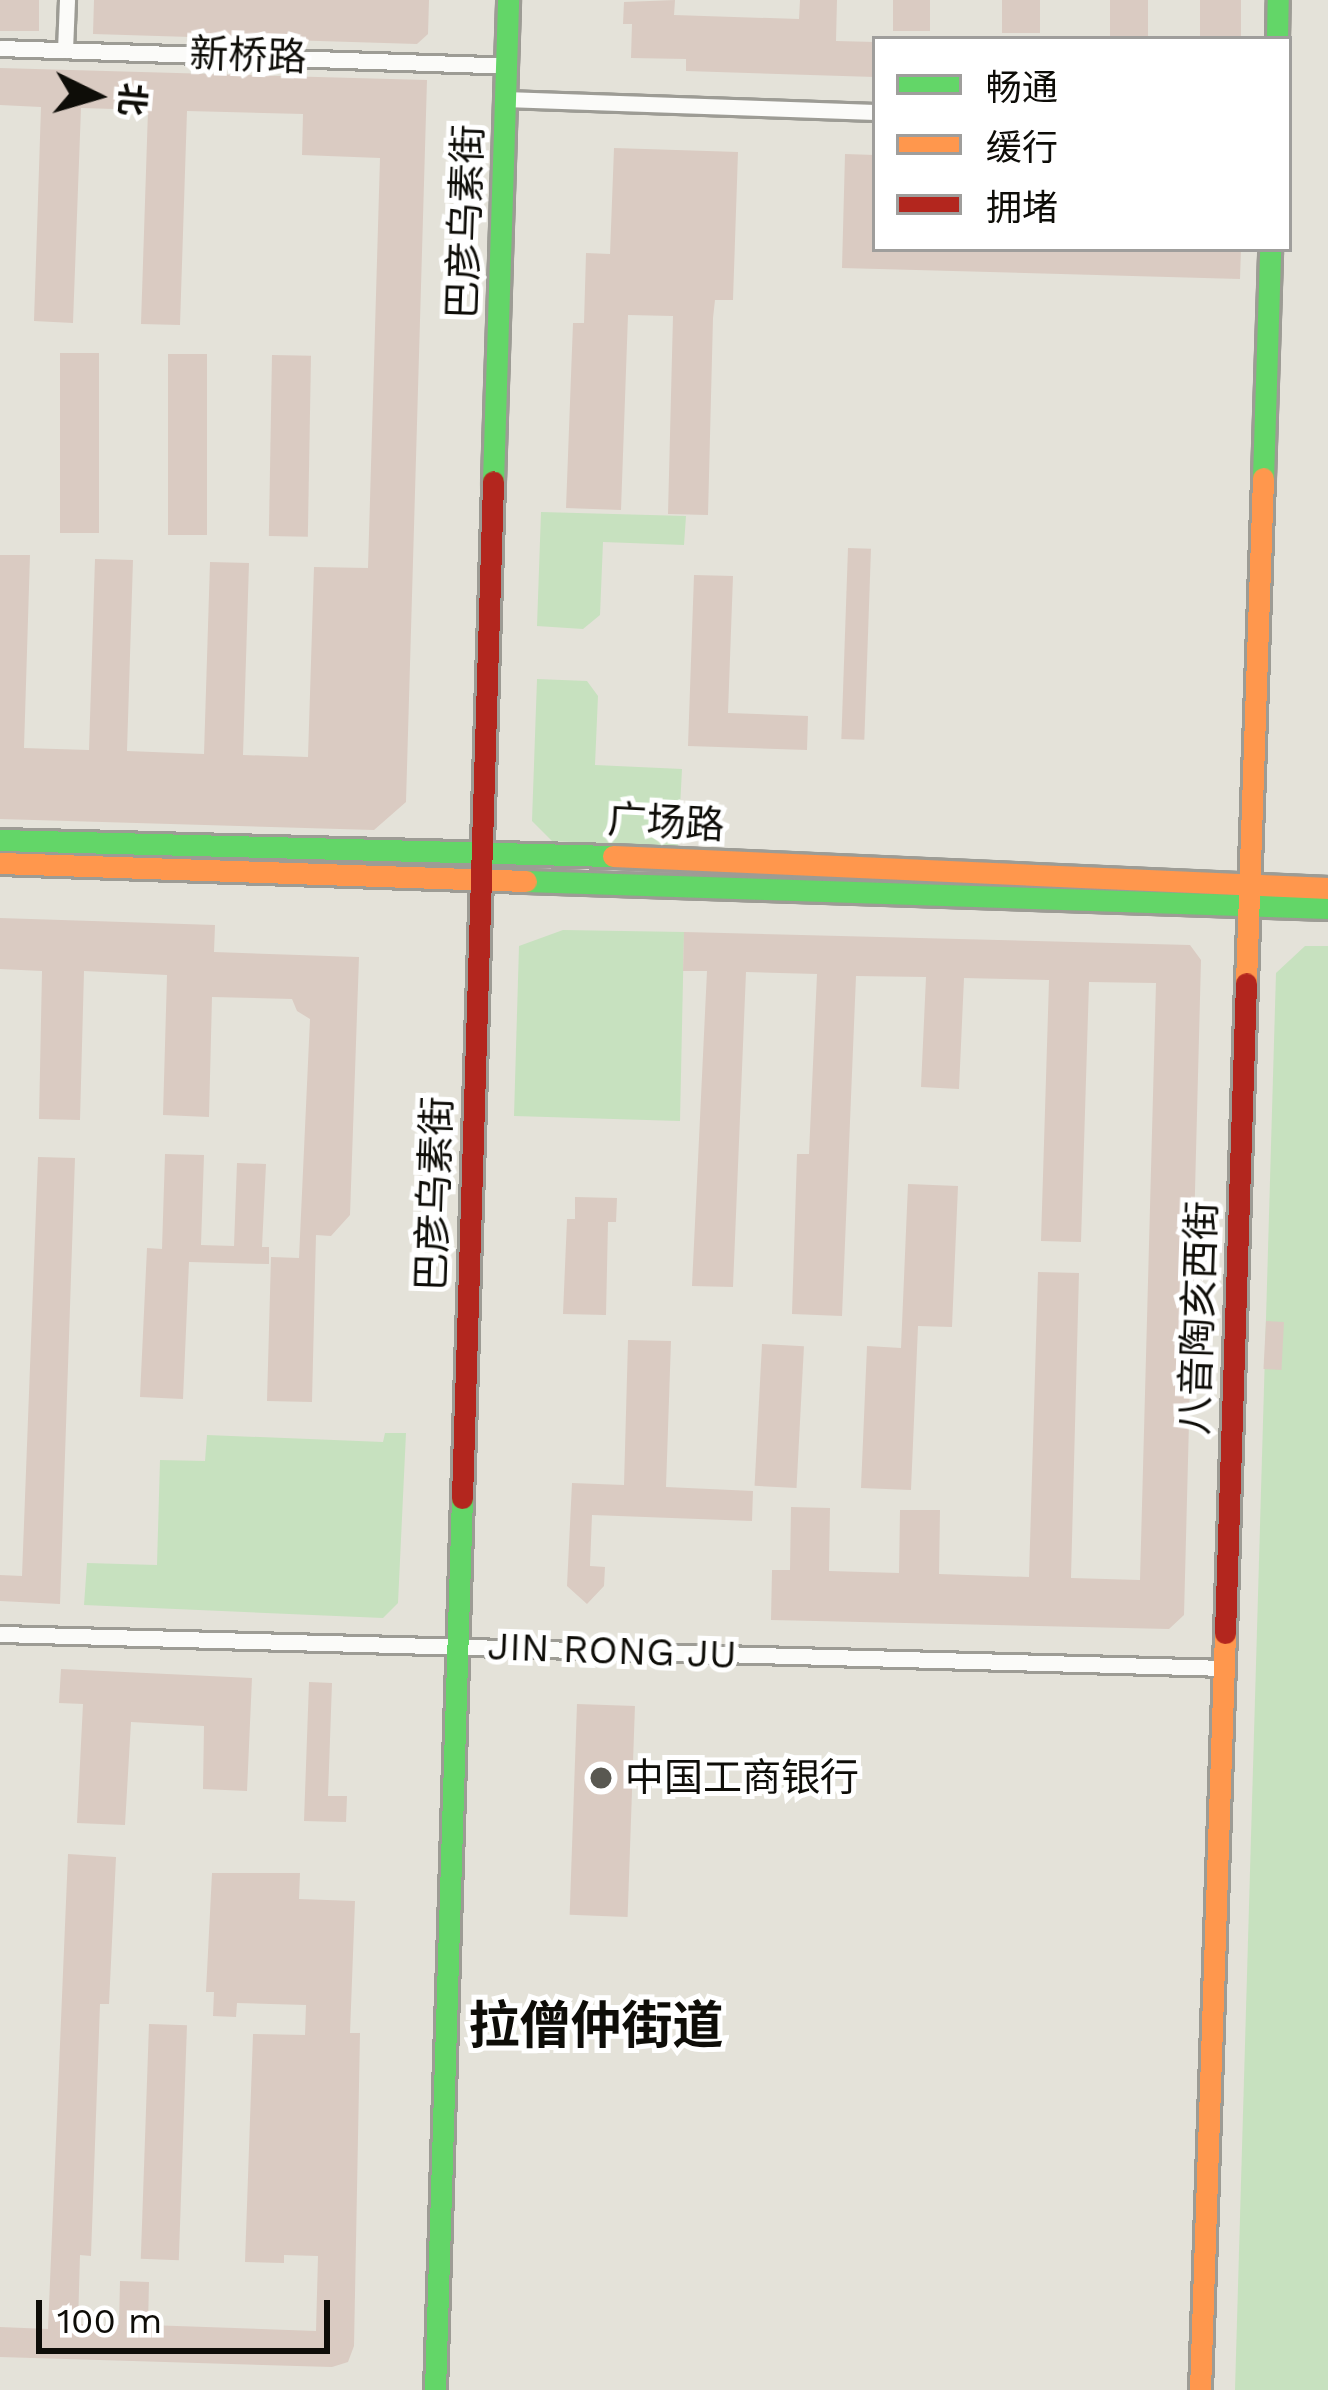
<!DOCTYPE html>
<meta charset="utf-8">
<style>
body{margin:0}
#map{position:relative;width:1328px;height:2390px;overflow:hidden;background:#e4e2d9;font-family:"Work Sans","Noto Sans SC",sans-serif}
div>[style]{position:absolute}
.green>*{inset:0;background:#c7e1bf}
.building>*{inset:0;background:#dacbc2;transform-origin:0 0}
.roads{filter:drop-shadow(3px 0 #9d9c95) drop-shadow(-3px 0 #9d9c95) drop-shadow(0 3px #9d9c95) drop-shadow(0 -3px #9d9c95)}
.street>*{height:15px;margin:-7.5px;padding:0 7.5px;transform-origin:7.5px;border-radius:7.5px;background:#fbfbf9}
.fast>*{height:21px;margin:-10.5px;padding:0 10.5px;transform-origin:10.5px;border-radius:10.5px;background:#63d668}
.slow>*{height:21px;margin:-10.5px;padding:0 10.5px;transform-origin:10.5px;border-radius:10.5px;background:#ff974d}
.jam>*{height:21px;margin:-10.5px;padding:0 10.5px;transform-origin:10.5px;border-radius:10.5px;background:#b3261e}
.dots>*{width:33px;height:33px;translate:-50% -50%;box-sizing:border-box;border:6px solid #fff;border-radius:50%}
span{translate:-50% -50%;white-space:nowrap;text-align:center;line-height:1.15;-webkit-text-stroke:10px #fff;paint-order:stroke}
.street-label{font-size:39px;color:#0e0d08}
.poi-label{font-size:39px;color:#0e0d08}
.left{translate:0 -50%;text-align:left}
.district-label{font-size:51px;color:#0e0d08;font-weight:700}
.legend{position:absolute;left:872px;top:36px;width:420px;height:216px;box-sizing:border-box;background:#fff;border:3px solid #9f9e9c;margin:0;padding:15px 21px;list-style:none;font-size:36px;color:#0e0d08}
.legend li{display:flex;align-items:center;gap:24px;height:60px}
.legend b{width:60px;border:3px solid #9f9e9c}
.north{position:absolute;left:36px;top:36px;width:120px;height:120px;-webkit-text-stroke:9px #fff;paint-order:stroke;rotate:95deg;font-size:33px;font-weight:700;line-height:48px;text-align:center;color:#0e0d08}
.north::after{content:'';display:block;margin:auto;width:42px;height:54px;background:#0e0d08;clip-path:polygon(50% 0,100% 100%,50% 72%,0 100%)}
.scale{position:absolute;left:36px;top:2300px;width:294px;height:54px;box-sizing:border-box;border:6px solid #0e0d08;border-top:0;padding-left:15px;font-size:36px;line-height:42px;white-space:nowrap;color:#0e0d08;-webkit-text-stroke:9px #fff;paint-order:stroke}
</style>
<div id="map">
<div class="green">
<i style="clip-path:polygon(541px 512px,686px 516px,684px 545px,603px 542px,600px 615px,583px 629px,537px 626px)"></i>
<i style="clip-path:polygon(537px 679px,587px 681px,598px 696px,595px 765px,682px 769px,678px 847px,552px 841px,532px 821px)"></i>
<i style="clip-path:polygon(563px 930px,684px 932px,680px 1121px,514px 1116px,519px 946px)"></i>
<i style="clip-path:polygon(1305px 946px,1328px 946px,1328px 2390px,1235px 2390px,1276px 973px)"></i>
<i style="clip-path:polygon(385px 1433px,406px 1433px,398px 1603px,383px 1618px,84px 1605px,87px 1563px,157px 1565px,160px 1460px,205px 1461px,207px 1435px,383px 1442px)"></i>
</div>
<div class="building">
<i style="left:0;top:0;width:39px;height:31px"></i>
<i style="clip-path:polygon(94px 0,429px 0,428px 34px,417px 44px,93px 34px)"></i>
<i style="clip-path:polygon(675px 0,674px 15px,799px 19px,800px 0,837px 0,836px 41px,875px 42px,875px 77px,686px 71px,686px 59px,631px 58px,632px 24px,623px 24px,624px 2px)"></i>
<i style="left:893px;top:0;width:37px;height:31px"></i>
<i style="left:1002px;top:0;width:38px;height:33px"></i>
<i style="left:1110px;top:0;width:38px;height:37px"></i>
<i style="left:1200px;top:0;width:41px;height:39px"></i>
<i style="clip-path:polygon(0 68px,427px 80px,406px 802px,374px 830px,0 819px,0 555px,30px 555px,24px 748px,89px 750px,95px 559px,133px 560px,127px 751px,204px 754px,210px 562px,249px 563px,243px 755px,308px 757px,314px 567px,368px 568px,380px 158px,302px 155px,303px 114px,187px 111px,180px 325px,141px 324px,148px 110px,81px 108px,73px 323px,34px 321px,41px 107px,0 105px)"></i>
<i style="clip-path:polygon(614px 148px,738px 152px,733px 300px,715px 300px,713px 318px,708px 515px,668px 514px,673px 316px,628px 315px,621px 510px,566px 508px,573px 323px,584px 323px,586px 253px,610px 254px)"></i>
<i style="clip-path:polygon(845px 154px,875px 155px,875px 249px,1241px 249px,1240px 279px,842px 268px)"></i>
<i style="left:60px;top:353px;width:39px;height:180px"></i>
<i style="left:168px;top:354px;width:39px;height:181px"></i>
<i style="left:272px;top:355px;width:39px;height:181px;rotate:1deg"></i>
<i style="left:848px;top:548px;width:23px;height:191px;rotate:2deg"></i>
<i style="clip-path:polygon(694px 575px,733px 576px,728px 713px,808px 716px,807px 750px,688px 746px)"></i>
<i style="clip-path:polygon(0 918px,215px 925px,214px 952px,359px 957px,350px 1215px,331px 1236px,316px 1235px,312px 1402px,267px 1401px,271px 1257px,299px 1258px,310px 1019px,297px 1011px,292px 999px,212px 997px,209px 1117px,163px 1115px,167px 975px,84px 971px,80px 1120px,39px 1119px,42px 971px,0 969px)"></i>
<i style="clip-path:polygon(684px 932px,1190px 945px,1201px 960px,1184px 1615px,1169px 1629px,771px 1620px,772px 1570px,790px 1570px,791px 1507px,830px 1508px,829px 1571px,899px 1573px,900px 1510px,940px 1510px,939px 1574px,1029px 1577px,1038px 1272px,1079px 1273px,1071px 1578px,1140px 1580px,1156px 983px,1089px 982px,1081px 1242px,1041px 1241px,1049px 980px,964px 978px,959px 1089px,921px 1087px,926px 977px,856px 976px,842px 1316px,792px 1314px,797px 1154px,809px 1154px,817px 974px,746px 972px,733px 1287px,692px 1286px,707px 971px,683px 971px)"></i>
<i style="clip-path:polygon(165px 1154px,204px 1155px,201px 1245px,234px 1246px,237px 1163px,266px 1164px,262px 1247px,269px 1247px,269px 1264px,189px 1262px,183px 1399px,140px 1397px,147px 1248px,162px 1249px)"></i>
<i style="clip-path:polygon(38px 1157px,75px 1158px,60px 1604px,0 1601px,0 1575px,22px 1576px)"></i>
<i style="clip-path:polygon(908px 1184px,958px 1186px,952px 1327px,918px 1326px,911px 1490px,861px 1488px,867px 1346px,901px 1348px)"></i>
<i style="clip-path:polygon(575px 1197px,617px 1198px,616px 1222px,608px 1222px,606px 1315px,563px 1314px,567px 1219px,575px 1219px)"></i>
<i style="left:1266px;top:1321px;width:18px;height:48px;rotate:3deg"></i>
<i style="clip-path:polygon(628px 1340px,671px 1341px,666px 1487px,753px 1491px,752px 1521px,592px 1515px,590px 1566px,605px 1567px,604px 1586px,587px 1604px,567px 1586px,572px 1483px,624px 1485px)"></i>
<i style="left:762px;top:1344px;width:42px;height:142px;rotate:3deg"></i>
<i style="clip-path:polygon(61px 1669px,252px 1678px,247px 1791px,203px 1789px,204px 1726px,131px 1722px,125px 1825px,77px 1823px,83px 1704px,59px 1703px)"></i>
<i style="clip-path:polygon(309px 1682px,332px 1683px,328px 1796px,347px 1796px,346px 1822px,304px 1821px)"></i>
<i style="left:577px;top:1704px;width:58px;height:211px;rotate:2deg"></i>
<i style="clip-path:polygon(68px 1854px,116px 1857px,109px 2004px,100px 2004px,91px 2256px,80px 2255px,78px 2324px,119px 2325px,120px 2281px,149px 2282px,148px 2325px,316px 2331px,318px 2256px,284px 2255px,284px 2263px,245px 2262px,253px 2034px,305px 2035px,306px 2005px,237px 2003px,236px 2017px,213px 2016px,214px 1992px,206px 1992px,212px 1873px,300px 1873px,299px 1899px,355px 1901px,350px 2033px,360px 2033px,354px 2346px,348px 2362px,332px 2367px,0 2357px,0 2327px,48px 2329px)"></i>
<i style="left:149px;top:2024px;width:38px;height:235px;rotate:2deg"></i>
</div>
<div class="roads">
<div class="street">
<i style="left:0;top:48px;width:496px;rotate:2deg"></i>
<i style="left:65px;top:50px;width:50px;rotate:-87.7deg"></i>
<i style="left:505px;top:99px;width:370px;rotate:2deg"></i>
<i style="left:0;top:1634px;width:1224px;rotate:1.59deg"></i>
</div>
<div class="fast">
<i style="left:1277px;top:39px;width:39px;rotate:-89deg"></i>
<i style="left:1263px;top:478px;width:229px;rotate:-88.2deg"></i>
<i style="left:493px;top:481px;width:481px;rotate:-88.2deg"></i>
<i style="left:0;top:840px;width:613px;rotate:1.5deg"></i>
<i style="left:526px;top:881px;width:802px;rotate:1.93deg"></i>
<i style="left:435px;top:2390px;width:892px;rotate:-88.27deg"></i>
</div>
<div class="slow">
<i style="left:613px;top:856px;width:716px;rotate:2.56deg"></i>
<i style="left:0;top:863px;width:526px;rotate:1.96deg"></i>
<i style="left:1246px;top:983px;width:505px;rotate:-88.07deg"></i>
<i style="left:1200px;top:2390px;width:757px;rotate:-88.11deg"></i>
</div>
<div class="jam">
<i style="left:462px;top:1498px;width:1017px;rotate:-88.25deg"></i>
<i style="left:1225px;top:1633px;width:650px;rotate:-88.15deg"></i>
</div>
</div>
<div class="dots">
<i style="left:601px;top:1778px;background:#595851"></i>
</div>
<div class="street-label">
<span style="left:248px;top:56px;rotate:2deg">新桥路</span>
<span style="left:466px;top:222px;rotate:-88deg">巴彦乌素街</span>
<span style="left:666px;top:823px;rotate:3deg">广场路</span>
<span style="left:435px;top:1194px;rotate:-88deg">巴彦乌素街</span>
<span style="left:1199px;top:1318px;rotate:-88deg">八音陶亥西街</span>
<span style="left:612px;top:1651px;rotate:2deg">JIN RONG JU</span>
</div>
<div class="poi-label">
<span class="left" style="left:625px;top:1778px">中国工商银行</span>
</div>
<div class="district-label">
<span style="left:596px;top:2026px">拉僧仲街道</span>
</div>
<ul class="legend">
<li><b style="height:15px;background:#63d668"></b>畅通</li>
<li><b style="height:15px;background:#ff974d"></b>缓行</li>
<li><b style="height:15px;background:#b3261e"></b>拥堵</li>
</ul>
<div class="north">北</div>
<div class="scale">100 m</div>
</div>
